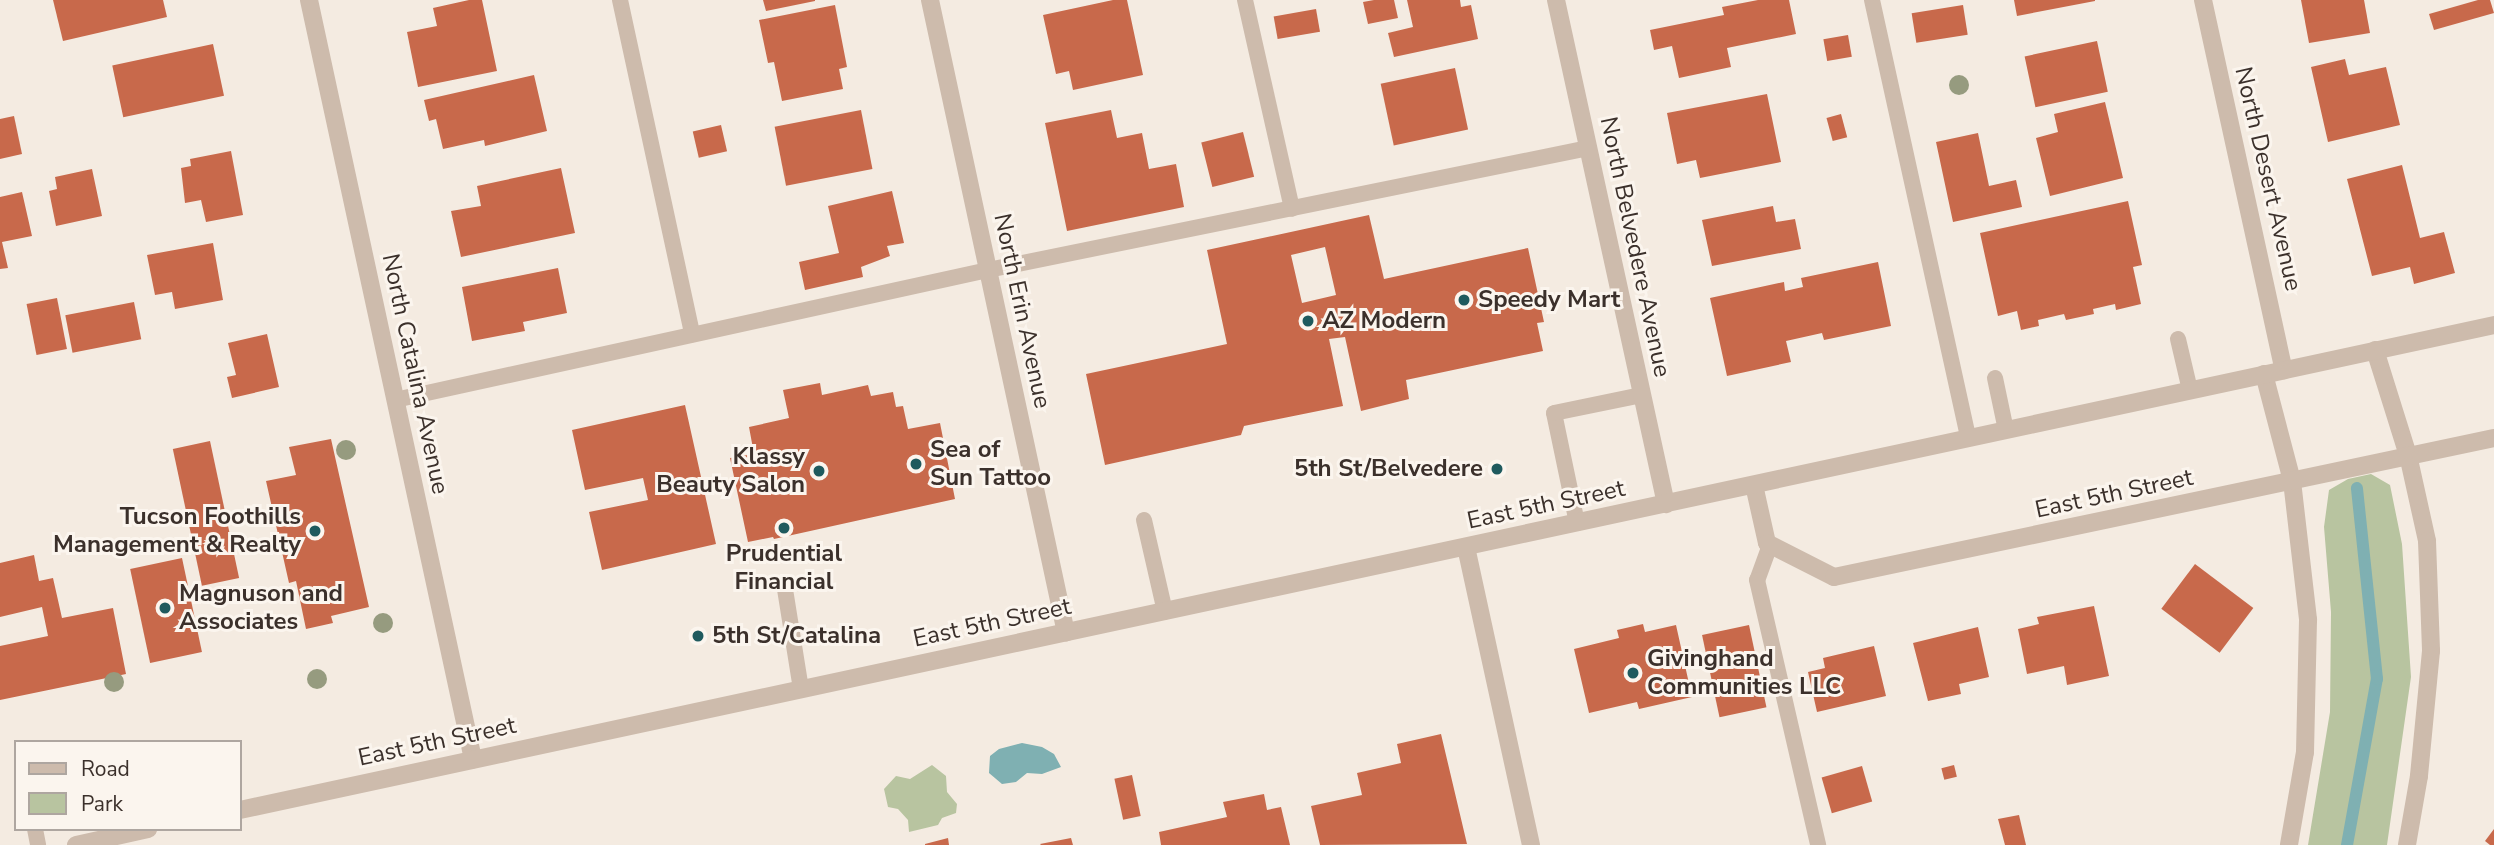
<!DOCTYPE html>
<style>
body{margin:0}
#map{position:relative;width:2494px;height:845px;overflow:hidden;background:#f4ebe1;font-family:"Nunito Sans",sans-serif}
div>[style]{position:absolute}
.green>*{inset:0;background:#b8c4a0}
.water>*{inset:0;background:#7fb0b2}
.stream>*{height:12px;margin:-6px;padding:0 6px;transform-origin:6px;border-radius:6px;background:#7fb0b2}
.building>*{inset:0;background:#c8694b;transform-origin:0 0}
.service>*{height:16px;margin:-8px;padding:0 8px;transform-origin:8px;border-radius:8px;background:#cdbbac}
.minor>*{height:18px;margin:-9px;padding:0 9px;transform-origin:9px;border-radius:9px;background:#cdbbac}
.tertiary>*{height:18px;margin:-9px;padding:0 9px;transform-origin:9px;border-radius:9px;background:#cdbbac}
.trees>*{width:20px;height:20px;margin:-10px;border-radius:50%;background:#969b7f}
.dots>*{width:19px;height:19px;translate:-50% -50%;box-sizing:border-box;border:4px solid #fbf5ee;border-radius:50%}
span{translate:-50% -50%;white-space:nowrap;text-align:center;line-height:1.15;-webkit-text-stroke:6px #fbf5ee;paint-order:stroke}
.street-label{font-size:24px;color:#3b302b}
.poi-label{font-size:24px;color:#3b302b;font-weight:700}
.left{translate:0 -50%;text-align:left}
.right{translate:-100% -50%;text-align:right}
.legend{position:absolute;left:14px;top:740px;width:228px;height:91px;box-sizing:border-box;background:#fbf5ee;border:2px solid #aea6a0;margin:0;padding:9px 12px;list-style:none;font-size:21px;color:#3b302b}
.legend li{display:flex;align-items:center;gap:14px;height:35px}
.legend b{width:35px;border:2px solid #aea6a0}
</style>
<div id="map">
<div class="green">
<i style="clip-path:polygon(2371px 474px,2390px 485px,2402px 544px,2411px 677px,2387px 845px,2308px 845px,2330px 712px,2331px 612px,2324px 527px,2329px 490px,2348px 479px)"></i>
<i style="clip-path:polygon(932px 765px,946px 776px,947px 792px,957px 804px,956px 813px,942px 818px,938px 825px,909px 832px,908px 820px,898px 809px,888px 807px,884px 789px,896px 776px,910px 779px)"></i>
</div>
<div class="water">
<i style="clip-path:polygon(1022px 743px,1042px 747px,1054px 754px,1061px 767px,1042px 774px,1027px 773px,1016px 782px,1002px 784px,989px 773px,990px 756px,999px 749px)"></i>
</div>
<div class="stream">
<i style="left:2347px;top:845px;width:169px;rotate:-79.8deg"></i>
<i style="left:2377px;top:679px;width:192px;rotate:-96deg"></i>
</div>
<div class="building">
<i style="clip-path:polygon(53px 0,163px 0,167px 17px,63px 41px)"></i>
<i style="clip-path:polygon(469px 0,482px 0,497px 71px,418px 87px,407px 32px,437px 26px,433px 8px)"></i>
<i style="clip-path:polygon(763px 0,815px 0,815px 1px,766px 11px)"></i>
<i style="clip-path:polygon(1113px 0,1127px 0,1143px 75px,1073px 90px,1069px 71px,1056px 74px,1043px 15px)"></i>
<i style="clip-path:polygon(1374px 0,1394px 0,1398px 18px,1368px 24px,1363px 2px)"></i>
<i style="clip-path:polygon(1407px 0,1460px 0,1461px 7px,1471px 5px,1478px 39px,1394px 57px,1388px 33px,1413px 27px)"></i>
<i style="clip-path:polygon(1758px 0,1789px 0,1796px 34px,1727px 48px,1731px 67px,1679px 78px,1672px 46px,1654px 50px,1650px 30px,1724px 15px,1722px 7px)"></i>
<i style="clip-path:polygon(2014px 0,2095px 0,2095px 1px,2017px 16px)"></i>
<i style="clip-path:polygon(2301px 0,2364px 0,2370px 33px,2309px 43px)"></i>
<i style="clip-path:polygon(2478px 0,2490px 0,2494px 13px,2434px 30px,2429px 14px)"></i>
<i style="clip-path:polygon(835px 5px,847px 67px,839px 69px,843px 89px,782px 101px,774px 62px,768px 63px,759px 20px)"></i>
<i style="left:1963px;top:5px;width:30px;height:52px;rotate:81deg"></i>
<i style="left:1316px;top:9px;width:23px;height:43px;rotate:80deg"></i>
<i style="left:1848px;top:35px;width:22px;height:25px;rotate:80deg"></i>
<i style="left:2097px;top:41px;width:52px;height:74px;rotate:78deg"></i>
<i style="left:213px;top:44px;width:53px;height:103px;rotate:78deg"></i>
<i style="clip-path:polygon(2345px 59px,2349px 75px,2386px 67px,2400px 125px,2328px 142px,2311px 67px)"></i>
<i style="left:1455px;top:68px;width:63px;height:76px;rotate:78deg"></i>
<i style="clip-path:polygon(534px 75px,547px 131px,485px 146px,484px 140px,443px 149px,436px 119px,429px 121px,424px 100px)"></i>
<i style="clip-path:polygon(1767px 94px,1781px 162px,1700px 178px,1696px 160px,1677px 164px,1667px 113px)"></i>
<i style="clip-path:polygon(2105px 102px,2123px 178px,2050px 196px,2036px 138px,2058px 132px,2054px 114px)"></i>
<i style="left:861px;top:110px;width:60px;height:88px;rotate:79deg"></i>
<i style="clip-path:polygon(1111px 110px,1117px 138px,1142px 133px,1149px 169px,1176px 164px,1184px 207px,1067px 231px,1045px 123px)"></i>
<i style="left:1841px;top:114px;width:24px;height:15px;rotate:75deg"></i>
<i style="clip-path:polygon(14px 116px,22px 154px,0 159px,0 119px)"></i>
<i style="left:721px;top:125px;width:27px;height:29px;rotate:77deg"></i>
<i style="left:1243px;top:132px;width:46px;height:43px;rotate:76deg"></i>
<i style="clip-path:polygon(1978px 133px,1989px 186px,2016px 180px,2022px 207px,1953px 222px,1936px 142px)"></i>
<i style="clip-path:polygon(231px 151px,243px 215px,206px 222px,201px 200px,185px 203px,181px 168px,191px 166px,190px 159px)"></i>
<i style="clip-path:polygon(2402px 165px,2420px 238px,2444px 232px,2455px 273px,2414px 284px,2410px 267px,2372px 276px,2347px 179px)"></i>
<i style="clip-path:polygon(561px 168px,575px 233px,461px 257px,451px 211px,481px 206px,477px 186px)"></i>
<i style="clip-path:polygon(92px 169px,102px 216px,56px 226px,49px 191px,57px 189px,55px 177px)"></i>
<i style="clip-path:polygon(892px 191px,904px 243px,887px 246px,890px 256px,861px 267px,863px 277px,805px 290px,799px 262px,839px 253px,828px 206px)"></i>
<i style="clip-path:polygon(22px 192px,32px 236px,2px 242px,8px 268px,0 269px,0 197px)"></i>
<i style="clip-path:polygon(2128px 201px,2142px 265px,2133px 267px,2141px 304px,2116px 310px,2115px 304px,2093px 309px,2094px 314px,2066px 320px,2064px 314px,2038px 320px,2039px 326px,2021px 330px,2017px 311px,1998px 316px,1980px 233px)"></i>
<i style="clip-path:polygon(1773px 206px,1776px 222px,1795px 219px,1801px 249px,1712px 266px,1702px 220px)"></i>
<i style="clip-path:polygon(evenodd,1369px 215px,1384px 279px,1528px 248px,1544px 322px,1537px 323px,1543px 351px,1406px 380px,1409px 399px,1361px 411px,1345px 337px,1329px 339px,1343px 406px,1244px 426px,1241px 435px,1105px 465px,1086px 374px,1227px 344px,1207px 250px,1369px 215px,1325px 247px,1336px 295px,1302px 303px,1291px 255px,1325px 247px)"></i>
<i style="clip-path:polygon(213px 243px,223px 300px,175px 309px,172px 292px,155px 295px,147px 255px)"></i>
<i style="clip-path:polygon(1878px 262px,1891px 326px,1824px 340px,1822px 333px,1786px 341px,1791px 362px,1727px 376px,1710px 298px,1784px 282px,1785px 291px,1803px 287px,1801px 278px)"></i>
<i style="clip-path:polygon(558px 268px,567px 313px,523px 322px,525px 331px,472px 341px,462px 287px)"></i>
<i style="left:57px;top:298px;width:52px;height:31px;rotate:79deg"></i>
<i style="left:134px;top:302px;width:38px;height:70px;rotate:79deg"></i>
<i style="clip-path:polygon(267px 334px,279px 387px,232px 398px,227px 377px,236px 375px,228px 343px)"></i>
<i style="clip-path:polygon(820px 383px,822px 395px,868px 385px,871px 396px,893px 392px,896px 407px,903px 406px,908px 429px,940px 423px,955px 499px,774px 539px,773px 537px,748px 542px,730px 458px,754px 454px,749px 427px,789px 418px,783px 390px)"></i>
<i style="clip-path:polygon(685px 405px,716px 544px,602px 570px,589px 512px,648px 500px,643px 478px,585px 490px,572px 430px)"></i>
<i style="clip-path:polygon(331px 439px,369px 607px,331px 616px,333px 623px,306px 629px,296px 581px,289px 583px,266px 481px,296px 475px,289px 447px)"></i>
<i style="left:210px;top:441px;width:140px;height:38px;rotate:78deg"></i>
<i style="clip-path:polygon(34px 555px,39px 581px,53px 578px,62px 618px,113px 608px,126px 674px,0 700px,0 646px,48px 636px,42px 607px,0 617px,0 563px)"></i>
<i style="left:182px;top:558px;width:96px;height:53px;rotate:78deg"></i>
<i style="left:2195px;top:564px;width:73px;height:56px;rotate:37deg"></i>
<i style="clip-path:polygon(2094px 606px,2109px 676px,2067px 685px,2064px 666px,2027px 674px,2018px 629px,2039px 624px,2037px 617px)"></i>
<i style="clip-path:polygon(1643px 624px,1645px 632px,1676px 625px,1692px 697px,1639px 709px,1637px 702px,1589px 713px,1574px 649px,1619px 638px,1617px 630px)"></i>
<i style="left:1749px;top:625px;width:84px;height:48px;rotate:78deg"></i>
<i style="clip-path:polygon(1978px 627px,1989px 677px,1959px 684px,1961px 694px,1928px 701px,1913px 643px)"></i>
<i style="clip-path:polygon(1874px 646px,1886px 696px,1817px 712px,1808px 672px,1825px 668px,1823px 658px)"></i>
<i style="clip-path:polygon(1441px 734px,1467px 844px,1320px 845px,1311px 806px,1362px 795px,1357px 773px,1401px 763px,1397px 744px)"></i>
<i style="left:1954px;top:765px;width:12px;height:13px;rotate:76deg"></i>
<i style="left:1862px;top:766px;width:37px;height:42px;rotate:74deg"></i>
<i style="left:1132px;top:775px;width:42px;height:18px;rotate:78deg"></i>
<i style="clip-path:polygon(1264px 794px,1267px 810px,1281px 807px,1290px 845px,1161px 845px,1159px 832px,1227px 817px,1223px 802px)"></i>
<i style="clip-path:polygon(2019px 815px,2026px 845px,2005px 845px,1998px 819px)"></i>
<i style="clip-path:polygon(2494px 829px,2494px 845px,2490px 845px,2485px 841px)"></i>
<i style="clip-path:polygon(948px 838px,949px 845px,925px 845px,925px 844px)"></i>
<i style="clip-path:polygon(1071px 838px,1073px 845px,1041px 845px,1040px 844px)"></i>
</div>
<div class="service">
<i style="left:620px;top:0;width:342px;rotate:77.8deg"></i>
<i style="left:1245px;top:0;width:214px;rotate:77.3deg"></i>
<i style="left:1872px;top:0;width:448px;rotate:77.6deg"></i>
<i style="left:2178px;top:339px;width:52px;rotate:76.8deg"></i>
<i style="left:1995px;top:378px;width:53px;rotate:78.1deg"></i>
<i style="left:395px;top:400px;width:607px;rotate:-12.37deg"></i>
<i style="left:988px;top:270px;width:612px;rotate:-11.49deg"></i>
<i style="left:1144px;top:520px;width:94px;rotate:77.1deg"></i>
<i style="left:1577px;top:523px;width:112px;rotate:-101.8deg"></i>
<i style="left:1554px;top:413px;width:90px;rotate:-11.6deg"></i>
<i style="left:1770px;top:545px;width:37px;rotate:110deg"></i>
<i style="left:1757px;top:580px;width:272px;rotate:77deg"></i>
<i style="left:784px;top:583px;width:107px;rotate:80.9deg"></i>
<i style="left:35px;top:829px;width:16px;rotate:79deg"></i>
</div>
<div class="minor">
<i style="left:309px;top:0;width:777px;rotate:77.81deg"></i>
<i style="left:930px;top:0;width:647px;rotate:77.87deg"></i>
<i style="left:1556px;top:0;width:516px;rotate:77.69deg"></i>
<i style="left:2203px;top:0;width:379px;rotate:77.7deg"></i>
<i style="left:2375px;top:350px;width:110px;rotate:72.6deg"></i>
<i style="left:2408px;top:455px;width:88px;rotate:77.5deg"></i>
<i style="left:2427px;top:541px;width:110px;rotate:87.9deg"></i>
<i style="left:2431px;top:651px;width:126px;rotate:95.5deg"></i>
<i style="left:2419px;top:776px;width:70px;rotate:99.9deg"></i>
<i style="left:2264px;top:374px;width:111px;rotate:75.3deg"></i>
<i style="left:2292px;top:481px;width:140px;rotate:83.4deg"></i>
<i style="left:2308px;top:620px;width:132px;rotate:91.3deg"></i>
<i style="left:2305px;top:752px;width:94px;rotate:99.8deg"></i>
<i style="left:1754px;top:485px;width:59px;rotate:77.4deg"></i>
<i style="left:1767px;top:543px;width:75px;rotate:26.9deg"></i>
<i style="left:1834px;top:577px;width:674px;rotate:-11.89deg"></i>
<i style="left:1466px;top:547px;width:305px;rotate:77.7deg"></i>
</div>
<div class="tertiary">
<i style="left:240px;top:810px;width:2306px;rotate:-12.14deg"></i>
<i style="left:76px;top:845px;width:74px;rotate:-12.5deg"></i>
</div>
<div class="trees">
<i style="left:1959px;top:85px"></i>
<i style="left:346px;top:450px"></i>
<i style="left:383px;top:623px"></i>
<i style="left:317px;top:679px"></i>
<i style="left:114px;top:682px"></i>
</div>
<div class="dots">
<i style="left:1464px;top:300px;background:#1f5a5e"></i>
<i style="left:1308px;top:321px;background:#1f5a5e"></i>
<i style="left:916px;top:464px;background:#1f5a5e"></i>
<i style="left:1497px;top:469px;background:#1f5a5e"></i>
<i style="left:819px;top:471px;background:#1f5a5e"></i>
<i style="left:784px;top:528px;background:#1f5a5e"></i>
<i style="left:315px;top:531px;background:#1f5a5e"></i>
<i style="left:165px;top:608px;background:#1f5a5e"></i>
<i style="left:698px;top:636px;background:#1f5a5e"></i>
<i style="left:1633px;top:673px;background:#1f5a5e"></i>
</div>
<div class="street-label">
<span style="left:2268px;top:179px;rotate:77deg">North Desert Avenue</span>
<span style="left:1635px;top:247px;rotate:78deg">North Belvedere Avenue</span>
<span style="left:1022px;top:311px;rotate:78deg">North Erin Avenue</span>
<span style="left:415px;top:374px;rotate:78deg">North Catalina Avenue</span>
<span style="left:2114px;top:494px;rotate:-12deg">East 5th Street</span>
<span style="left:1546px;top:505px;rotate:-12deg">East 5th Street</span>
<span style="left:992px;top:623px;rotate:-12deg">East 5th Street</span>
<span style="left:437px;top:742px;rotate:-12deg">East 5th Street</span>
</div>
<div class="poi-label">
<span class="left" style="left:1478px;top:300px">Speedy Mart</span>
<span class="left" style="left:1322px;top:321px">AZ Modern</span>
<span class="left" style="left:930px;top:464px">Sea of<br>Sun Tattoo</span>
<span class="right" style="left:805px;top:471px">Klassy<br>Beauty Salon</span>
<span class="right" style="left:1483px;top:469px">5th St/Belvedere</span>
<span class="right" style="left:301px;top:531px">Tucson Foothills<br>Management &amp; Realty</span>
<span style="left:784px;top:568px">Prudential<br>Financial</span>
<span class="left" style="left:179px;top:608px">Magnuson and<br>Associates</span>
<span class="left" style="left:712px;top:636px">5th St/Catalina</span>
<span class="left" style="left:1647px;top:673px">Givinghand<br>Communities LLC</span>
</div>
<ul class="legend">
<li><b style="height:9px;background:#cdbbac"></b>Road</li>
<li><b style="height:19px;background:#b8c4a0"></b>Park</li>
</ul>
</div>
